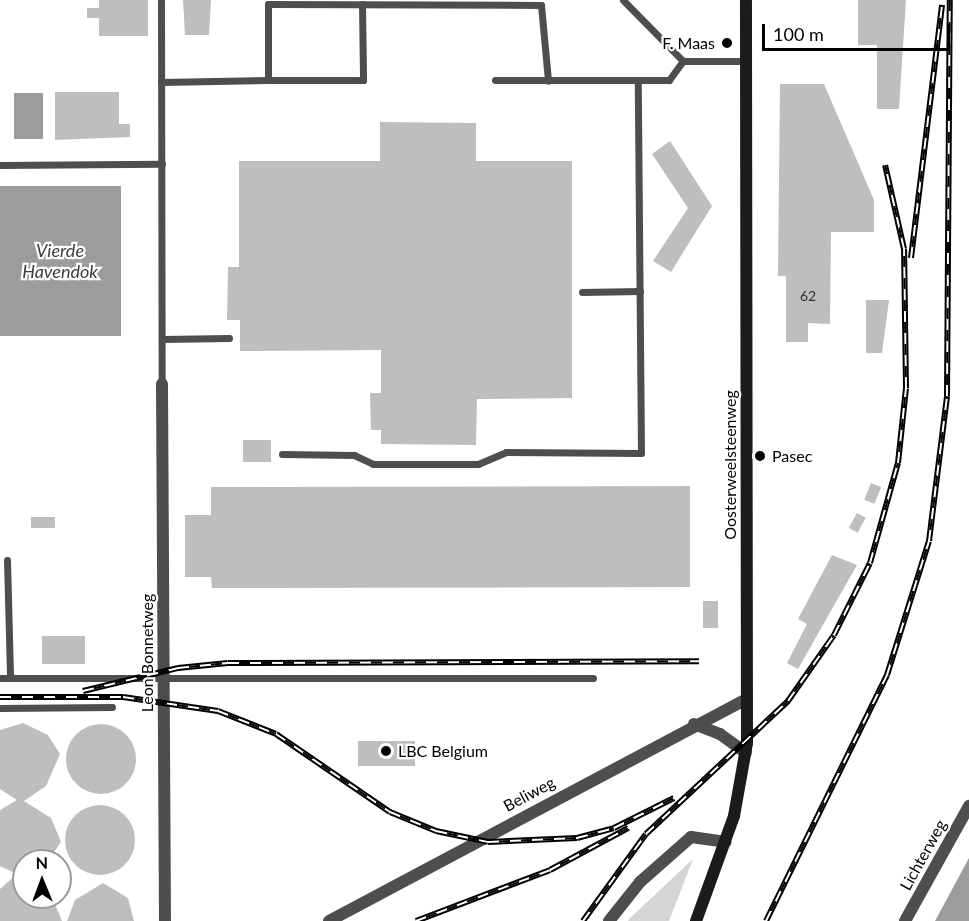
<!DOCTYPE html>
<style>
body{margin:0}
#map{position:relative;width:969px;height:921px;overflow:hidden;background:#fff;font-family:Lato,sans-serif}
div>[style]{position:absolute}
.green>*{inset:0;background:#d5d5d5}
.water>*{inset:0;background:#9c9c9c;transform-origin:0 0}
.building>*{inset:0;background:#bebebe;transform-origin:0 0}
.round{border-radius:50%}
.lane>*{height:7px;margin:-3.5px;padding:0 3.5px;transform-origin:3.5px;border-radius:3.5px;background:#4e4e4e}
.street>*{height:12px;margin:-6px;padding:0 6px;transform-origin:6px;border-radius:6px;background:#4e4e4e}
.secondary>*{height:12px;margin:-6px;padding:0 6px;transform-origin:6px;border-radius:6px;background:#1b1b1b}
.rail>*{height:6px;margin-top:-3px;transform-origin:0;background:repeating-linear-gradient(90deg,#fff 0 11px,#000 0 22px);box-sizing:border-box;border-block:2px solid #000}
.dots>*{width:16px;height:16px;translate:-50% -50%;box-sizing:border-box;border:3px solid #fff;border-radius:50%}
span{translate:-50% -50%;white-space:nowrap;text-align:center;line-height:1.15;-webkit-text-stroke:4.5px #fff;paint-order:stroke}
.number-label{font-size:14px;color:#303030}
.number-label span{-webkit-text-stroke-width:0}
.poi-label{font-size:16px;color:#000}
.right{translate:-100% -50%;text-align:right}
.left{translate:0 -50%;text-align:left}
.street-label{font-size:16px;color:#000}
.water-label{font-size:18px;color:#3d3d3d;font-style:italic}
.north{position:absolute;left:12px;top:849px;width:60px;height:60px;box-sizing:border-box;background:#fff;border:2px solid #999;border-radius:50%;rotate:359deg;font-size:16px;font-weight:700;line-height:24px;text-align:center;color:#000}
.north::after{content:'';display:block;margin:auto;width:21px;height:27px;background:#000;clip-path:polygon(50% 0,100% 100%,50% 72%,0 100%)}
.scale{position:absolute;left:762px;top:24px;width:188px;height:27px;box-sizing:border-box;border:3px solid #000;border-top:0;padding-left:8px;font-size:18px;line-height:21px;white-space:nowrap;color:#000;-webkit-text-stroke:4px #fff;paint-order:stroke}
</style>
<div id="map">
<div class="green">
<i style="clip-path:polygon(693px 859px,669px 921px,628px 921px,629px 919px)"></i>
</div>
<div class="water">
<i style="left:14px;top:93px;width:29px;height:46px"></i>
<i style="left:121px;top:186px;width:150px;height:121px;rotate:90deg"></i>
<i style="clip-path:polygon(969px 858px,969px 921px,935px 921px)"></i>
</div>
<div class="building">
<i style="clip-path:polygon(99px 0,148px 0,148px 36px,99px 36px,99px 18px,87px 18px,87px 8px,99px 8px)"></i>
<i style="clip-path:polygon(183px 0,211px 0,209px 35px,185px 35px)"></i>
<i style="clip-path:polygon(858px 0,906px 0,899px 109px,877px 109px,877px 45px,858px 45px)"></i>
<i style="clip-path:polygon(780px 84px,824px 84px,874px 200px,874px 232px,831px 232px,830px 324px,808px 323px,808px 342px,786px 342px,786px 276px,778px 276px)"></i>
<i style="clip-path:polygon(55px 92px,119px 92px,119px 124px,130px 124px,130px 137px,55px 140px)"></i>
<i style="clip-path:polygon(380px 122px,476px 123px,476px 161px,572px 161px,572px 398px,477px 399px,476px 445px,381px 444px,381px 430px,371px 430px,370px 393px,381px 393px,381px 350px,240px 351px,240px 320px,227px 320px,228px 267px,239px 267px,239px 161px,380px 161px)"></i>
<i style="clip-path:polygon(670px 141px,712px 206px,671px 272px,653px 261px,688px 208px,652px 154px)"></i>
<i style="clip-path:polygon(866px 300px,889px 300px,882px 353px,866px 353px)"></i>
<i style="left:271px;top:440px;width:22px;height:28px;rotate:90deg"></i>
<i style="left:871px;top:483px;width:11px;height:18px;rotate:22deg"></i>
<i style="clip-path:polygon(690px 486px,690px 587px,212px 588px,211px 577px,185px 577px,185px 515px,211px 515px,211px 487px)"></i>
<i style="left:857px;top:513px;width:10px;height:17px;rotate:29deg"></i>
<i style="left:31px;top:517px;width:24px;height:11px"></i>
<i style="clip-path:polygon(832px 555px,857px 565px,798px 669px,787px 663px,807px 624px,798px 619px)"></i>
<i style="left:703px;top:601px;width:15px;height:27px"></i>
<i style="left:85px;top:636px;width:28px;height:43px;rotate:90deg"></i>
<i style="clip-path:polygon(23px 723px,48px 735px,60px 754px,46px 786px,24px 801px,51px 818px,61px 842px,48px 861px,24px 861px,24px 897px,52px 897px,62px 921px,0 921px,0 889px,17px 874px,0 866px,0 810px,17px 800px,0 789px,0 730px)"></i>
<i class="round" style="left:66px;top:724px;width:70px;height:70px"></i>
<i style="left:415px;top:741px;width:25px;height:57px;rotate:90deg"></i>
<i class="round" style="left:65px;top:805px;width:70px;height:70px"></i>
<i style="clip-path:polygon(103px 883px,128px 898px,134px 921px,67px 921px,75px 900px)"></i>
</div>
<div class="lane">
<i style="left:161px;top:0;width:384px;rotate:89.9deg"></i>
<i style="left:623px;top:0;width:86px;rotate:45.5deg"></i>
<i style="left:683px;top:61px;width:63px"></i>
<i style="left:362px;top:4px;width:76px;rotate:89.2deg"></i>
<i style="left:363px;top:80px;width:95px;rotate:180deg"></i>
<i style="left:268px;top:80px;width:76px;rotate:-90deg"></i>
<i style="left:268px;top:4px;width:273px;rotate:0.2deg"></i>
<i style="left:541px;top:5px;width:76px;rotate:84.7deg"></i>
<i style="left:495px;top:80px;width:174px"></i>
<i style="left:669px;top:80px;width:24px;rotate:-54deg"></i>
<i style="left:161px;top:82px;width:107px;rotate:-1.1deg"></i>
<i style="left:0;top:165px;width:162px;rotate:-0.4deg"></i>
<i style="left:582px;top:292px;width:58px;rotate:-1deg"></i>
<i style="left:162px;top:339px;width:67px;rotate:-0.9deg"></i>
<i style="left:282px;top:454px;width:72px;rotate:0.8deg"></i>
<i style="left:354px;top:455px;width:21px;rotate:25deg"></i>
<i style="left:373px;top:464px;width:105px"></i>
<i style="left:478px;top:464px;width:30px;rotate:-23deg"></i>
<i style="left:506px;top:452px;width:135px;rotate:0.4deg"></i>
<i style="left:641px;top:453px;width:372px;rotate:-90.5deg"></i>
<i style="left:7px;top:560px;width:118px;rotate:88.5deg"></i>
<i style="left:0;top:678px;width:593px"></i>
<i style="left:0;top:708px;width:112px;rotate:-0.5deg"></i>
</div>
<div class="street">
<i style="left:162px;top:384px;width:537px;rotate:89.68deg"></i>
<i style="left:694px;top:724px;width:28px;rotate:21deg"></i>
<i style="left:720px;top:734px;width:32px;rotate:36deg"></i>
<i style="left:329px;top:921px;width:473px;rotate:-28deg"></i>
<i style="left:609px;top:921px;width:50px;rotate:-51.5deg"></i>
<i style="left:640px;top:882px;width:68px;rotate:-41.4deg"></i>
<i style="left:691px;top:837px;width:35px;rotate:8deg"></i>
<i style="left:905px;top:921px;width:132px;rotate:-60.9deg"></i>
</div>
<div class="secondary">
<i style="left:696px;top:921px;width:112px;rotate:-70.1deg"></i>
<i style="left:734px;top:816px;width:74px;rotate:-79.9deg"></i>
<i style="left:747px;top:743px;width:743px;rotate:-90.08deg"></i>
</div>
<div class="rail">
<i style="left:911px;top:258px;width:255px;rotate:-83deg"></i>
<i style="left:83px;top:691px;width:98px;rotate:-13.6deg"></i>
<i style="left:178px;top:668px;width:50px;rotate:-5.7deg"></i>
<i style="left:228px;top:663px;width:471px;rotate:-0.2deg"></i>
<i style="left:0;top:697px;width:123px"></i>
<i style="left:123px;top:697px;width:96px;rotate:8.4deg"></i>
<i style="left:218px;top:711px;width:62px;rotate:21.6deg"></i>
<i style="left:276px;top:734px;width:138px;rotate:34.4deg"></i>
<i style="left:390px;top:812px;width:50px;rotate:22.4deg"></i>
<i style="left:436px;top:831px;width:53px;rotate:11.9deg"></i>
<i style="left:488px;top:842px;width:89px;rotate:-2.6deg"></i>
<i style="left:577px;top:838px;width:38px;rotate:-15deg"></i>
<i style="left:614px;top:828px;width:67px;rotate:-26.6deg"></i>
<i style="left:416px;top:921px;width:143px;rotate:-20.8deg"></i>
<i style="left:550px;top:870px;width:89px;rotate:-28.3deg"></i>
<i style="left:583px;top:921px;width:107px;rotate:-54.1deg"></i>
<i style="left:646px;top:834px;width:195px;rotate:-43.1deg"></i>
<i style="left:788px;top:701px;width:80px;rotate:-55.1deg"></i>
<i style="left:834px;top:635px;width:80px;rotate:-63.4deg"></i>
<i style="left:870px;top:563px;width:104px;rotate:-74.4deg"></i>
<i style="left:898px;top:463px;width:75px;rotate:-83.9deg"></i>
<i style="left:906px;top:388px;width:139px;rotate:-90.8deg"></i>
<i style="left:904px;top:249px;width:86px;rotate:-102.7deg"></i>
<i style="left:766px;top:921px;width:274px;rotate:-63.8deg"></i>
<i style="left:887px;top:675px;width:140px;rotate:-72.6deg"></i>
<i style="left:929px;top:541px;width:146px;rotate:-82.9deg"></i>
<i style="left:947px;top:396px;width:396px;rotate:-89.6deg"></i>
</div>
<div class="dots">
<i style="left:727px;top:43px;background:#000"></i>
<i style="left:760px;top:456px;background:#000"></i>
<i style="left:386px;top:751px;background:#000"></i>
</div>
<div class="number-label">
<span style="left:808px;top:296px">62</span>
</div>
<div class="poi-label">
<span class="right" style="left:715px;top:43px">F. Maas</span>
<span class="left" style="left:772px;top:456px">Pasec</span>
<span class="left" style="left:398px;top:751px">LBC Belgium</span>
</div>
<div class="street-label">
<span style="left:730px;top:465px;rotate:-90deg">Oosterweelsteenweg</span>
<span style="left:147px;top:653px;rotate:-90deg">Leon Bonnetweg</span>
<span style="left:529px;top:794px;rotate:-28deg">Beliweg</span>
<span style="left:923px;top:855px;rotate:-61deg">Lichterweg</span>
</div>
<div class="water-label">
<span style="left:60px;top:261px">Vierde<br>Havendok</span>
</div>
<div class="north">N</div>
<div class="scale">100 m</div>
</div>
